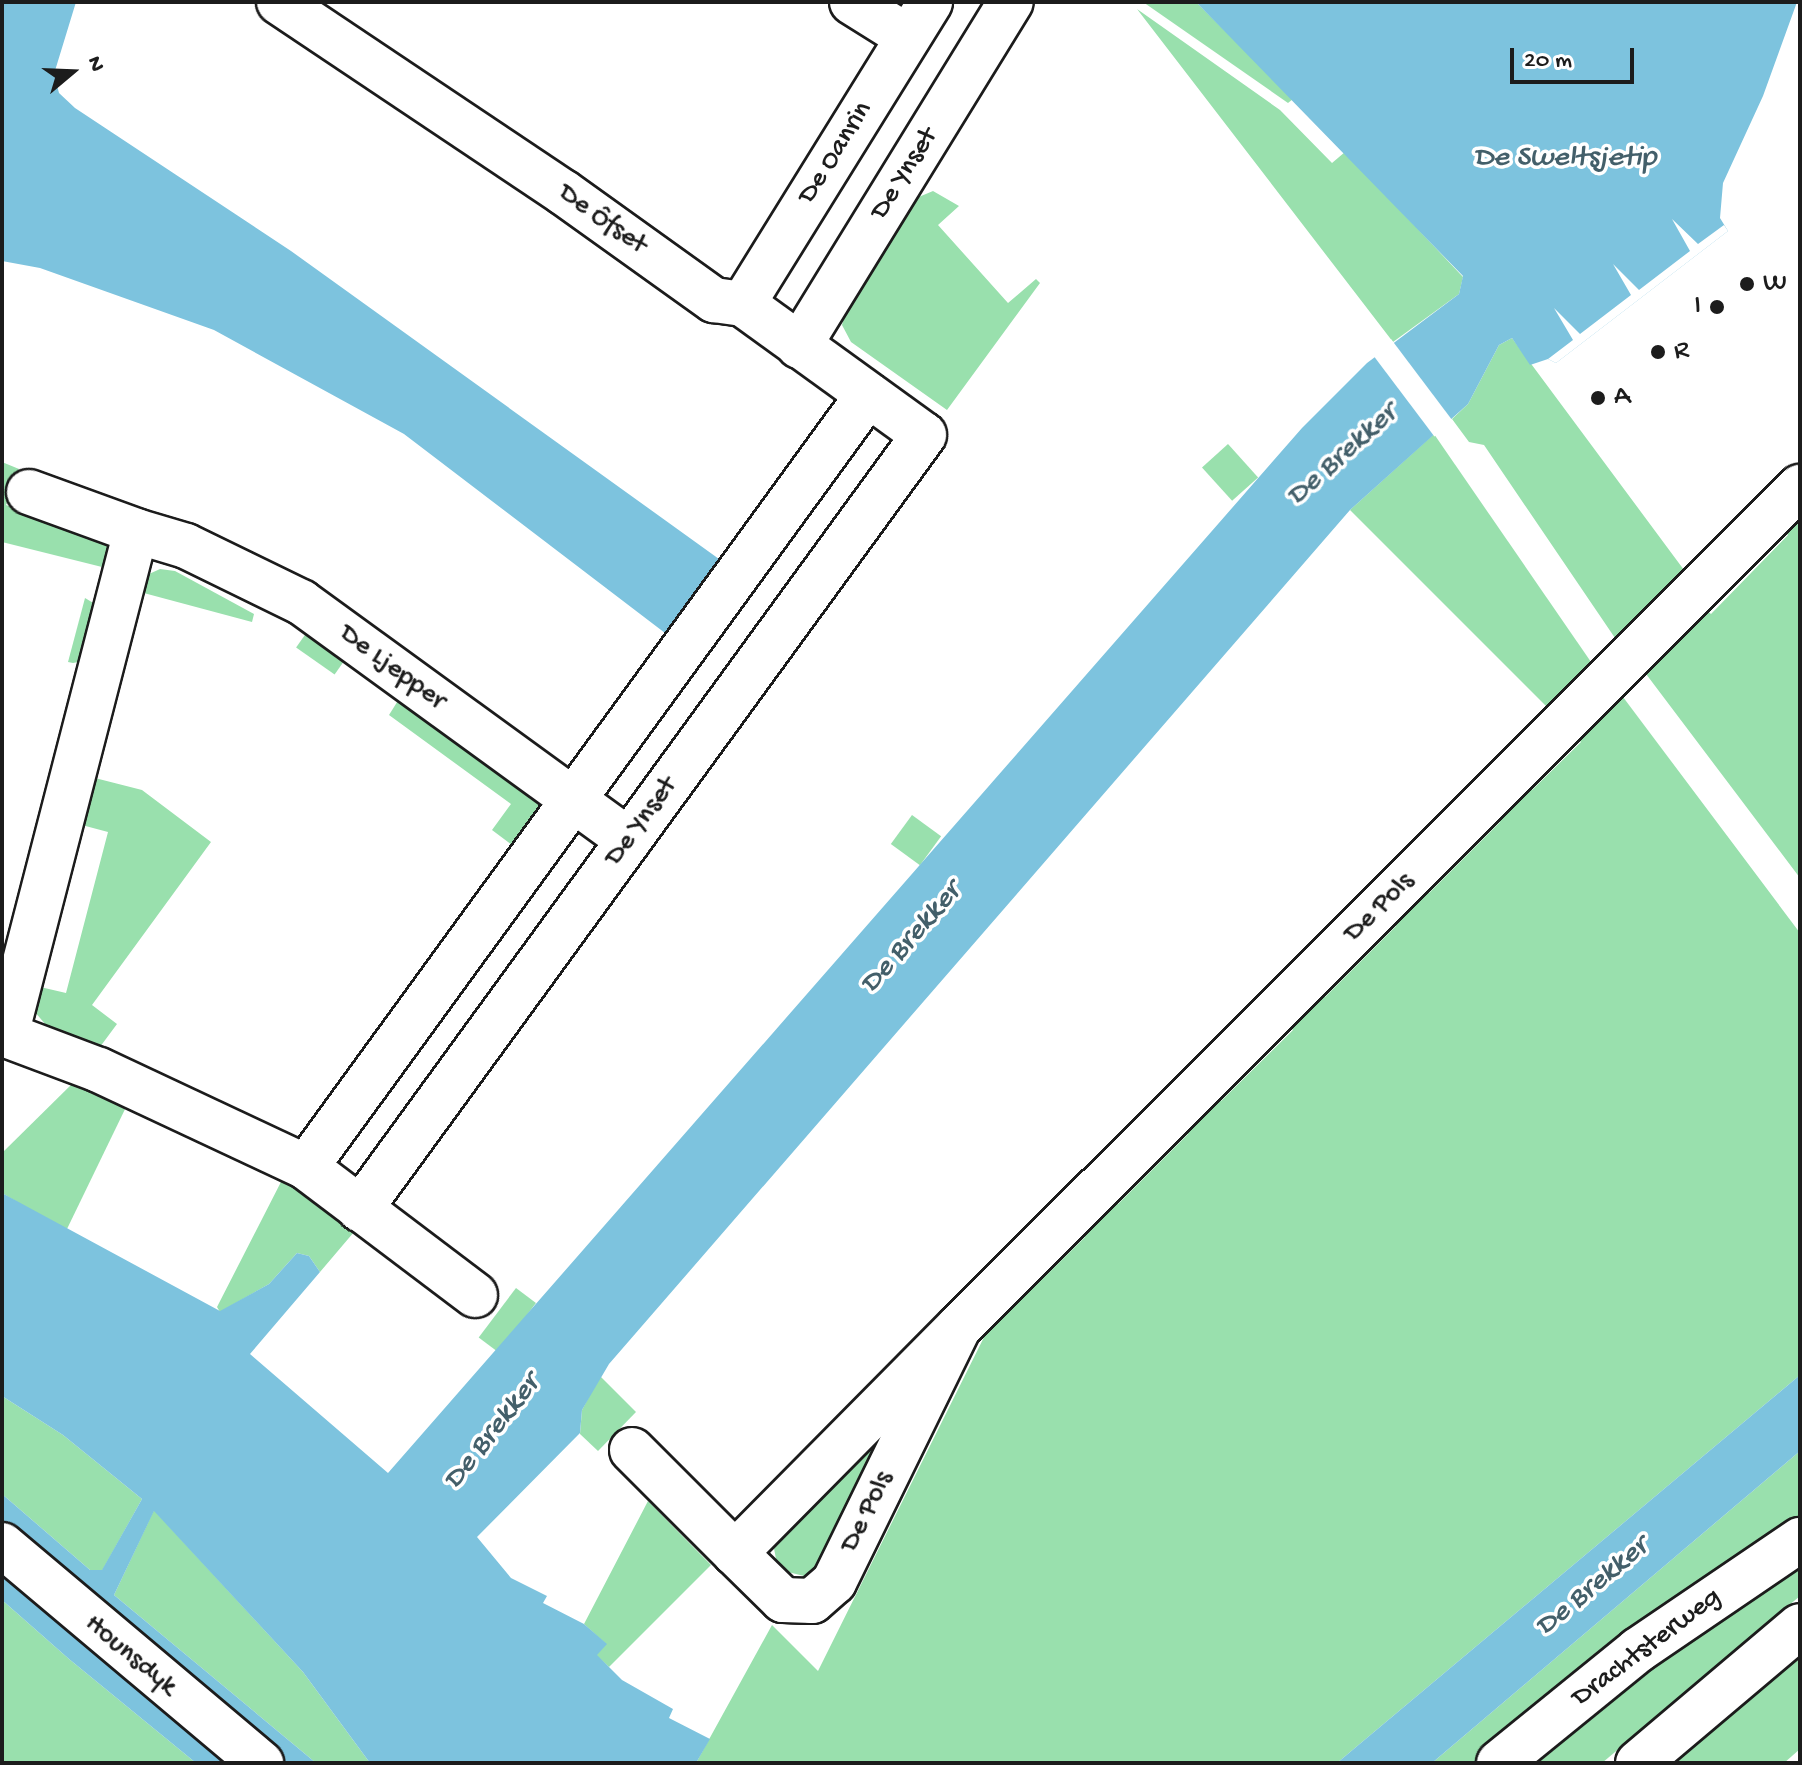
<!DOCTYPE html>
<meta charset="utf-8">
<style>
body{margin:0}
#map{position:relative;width:1802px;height:1765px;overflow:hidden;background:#fff;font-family:"Gochi Hand",sans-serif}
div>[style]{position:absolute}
.green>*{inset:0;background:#99e0ad;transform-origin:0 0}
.water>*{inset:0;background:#7dc3de}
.pier>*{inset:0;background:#fff;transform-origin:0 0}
.roads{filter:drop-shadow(2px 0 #1c1c1c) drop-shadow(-2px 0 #1c1c1c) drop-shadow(0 2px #1c1c1c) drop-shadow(0 -2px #1c1c1c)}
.minor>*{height:44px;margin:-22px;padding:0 22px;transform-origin:22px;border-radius:22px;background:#fff}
.major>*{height:44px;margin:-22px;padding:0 22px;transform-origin:22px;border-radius:22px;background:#fff}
.dots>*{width:22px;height:22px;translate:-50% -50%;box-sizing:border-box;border:4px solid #fff;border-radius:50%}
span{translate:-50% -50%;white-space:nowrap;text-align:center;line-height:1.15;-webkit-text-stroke:7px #fff;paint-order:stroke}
.street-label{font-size:28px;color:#1c1c1c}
.poi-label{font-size:28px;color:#1c1c1c}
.left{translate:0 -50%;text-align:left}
.right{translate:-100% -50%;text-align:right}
.water-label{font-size:30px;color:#435f6a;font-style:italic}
.frame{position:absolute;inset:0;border:4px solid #1c1c1c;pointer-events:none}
.north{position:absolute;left:32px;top:32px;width:80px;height:80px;-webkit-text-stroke:6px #fff;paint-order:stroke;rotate:71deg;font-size:22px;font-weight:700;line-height:32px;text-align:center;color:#1c1c1c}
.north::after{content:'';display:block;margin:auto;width:28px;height:36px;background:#1c1c1c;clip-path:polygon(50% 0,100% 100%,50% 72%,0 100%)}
.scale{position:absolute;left:1510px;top:48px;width:124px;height:36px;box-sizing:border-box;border:4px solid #1c1c1c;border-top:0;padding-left:10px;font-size:24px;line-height:28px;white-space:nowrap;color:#1c1c1c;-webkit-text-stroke:6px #fff;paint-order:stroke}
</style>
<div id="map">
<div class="green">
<i style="clip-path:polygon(1143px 2px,1196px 2px,1293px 99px,1288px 103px)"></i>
<i style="clip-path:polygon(1137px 9px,1280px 110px,1332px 163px,1345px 152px,1463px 277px,1459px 294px,1393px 342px)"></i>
<i style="clip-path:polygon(933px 191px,959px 206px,938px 225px,1008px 303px,1036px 279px,1040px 283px,947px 410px,851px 342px,842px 325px,847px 307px,914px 199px)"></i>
<i style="clip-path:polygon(1512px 338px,1684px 570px,1615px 638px,1484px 445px,1469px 442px,1452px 419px,1468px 404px,1499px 345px)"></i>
<i style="clip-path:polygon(1434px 434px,1591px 662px,1547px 707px,1350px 510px)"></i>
<i style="left:1228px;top:444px;width:45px;height:35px;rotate:48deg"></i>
<i style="clip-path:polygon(2px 462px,19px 469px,6px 505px,109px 544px,106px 568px,2px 542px)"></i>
<i style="clip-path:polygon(1800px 506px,1800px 878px,1640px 666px,1701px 605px,1711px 614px,1788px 535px,1780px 526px)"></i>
<i style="clip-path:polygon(160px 569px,175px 571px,254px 614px,252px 622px,140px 592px,149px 574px)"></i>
<i style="clip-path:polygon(85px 598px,95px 604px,83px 661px,73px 663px,68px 662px)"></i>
<i style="left:307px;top:632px;width:47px;height:19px;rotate:35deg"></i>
<i style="clip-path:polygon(1617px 689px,1800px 933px,1800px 1375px,1337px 1763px,696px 1763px,772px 1625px,818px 1671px,999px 1307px,1005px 1300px,1013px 1308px,1085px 1237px,1077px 1228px,1108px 1196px,1118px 1204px,1188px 1134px,1181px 1124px,1212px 1093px,1221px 1101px,1293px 1030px,1284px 1021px,1316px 989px,1325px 997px,1396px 926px,1388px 917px,1421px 885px,1429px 893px,1500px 822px,1493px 813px,1524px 782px,1532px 790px,1581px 742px,1572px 734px)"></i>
<i style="clip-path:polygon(399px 699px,542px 803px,512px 845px,492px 830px,511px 804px,389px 715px)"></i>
<i style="clip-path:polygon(91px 777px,142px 790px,211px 842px,92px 1005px,117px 1024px,97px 1051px,46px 1025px,34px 1011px,36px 986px,66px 993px,108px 832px,78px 824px)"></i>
<i style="left:912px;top:815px;width:36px;height:36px;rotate:36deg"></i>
<i style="clip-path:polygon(76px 1080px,128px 1103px,66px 1231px,2px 1193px,2px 1153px)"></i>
<i style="clip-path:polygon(283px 1178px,354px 1232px,320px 1272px,309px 1256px,297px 1253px,269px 1284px,220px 1312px,217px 1307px)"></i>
<i style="left:516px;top:1288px;width:25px;height:62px;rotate:37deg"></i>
<i style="clip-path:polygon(600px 1376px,636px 1412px,598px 1451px,580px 1434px,582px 1410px)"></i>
<i style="clip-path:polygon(2px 1396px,63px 1435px,142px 1499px,102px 1571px,90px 1570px,2px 1494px)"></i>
<i style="clip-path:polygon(868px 1445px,875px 1451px,827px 1563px,804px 1576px,788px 1572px,776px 1559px,772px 1538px)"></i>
<i style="clip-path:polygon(1800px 1451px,1800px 1521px,1617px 1647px,1477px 1763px,1432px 1763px)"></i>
<i style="clip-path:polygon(648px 1501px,711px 1565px,609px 1667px,596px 1655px,606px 1644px,584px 1624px)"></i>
<i style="clip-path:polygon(154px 1510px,303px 1672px,370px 1763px,316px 1763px,114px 1595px)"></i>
<i style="clip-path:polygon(1800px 1558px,1800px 1596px,1602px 1763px,1526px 1763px,1609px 1694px)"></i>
<i style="clip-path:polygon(2px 1600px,69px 1659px,196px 1763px,2px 1763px)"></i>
<i style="clip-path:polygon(1800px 1656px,1800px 1749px,1784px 1763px,1672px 1763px)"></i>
</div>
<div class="water">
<i style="clip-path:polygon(2px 2px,76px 2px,54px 74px,59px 93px,75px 108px,291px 251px,719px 559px,665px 633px,404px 434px,214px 330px,40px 268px,2px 261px)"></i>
<i style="clip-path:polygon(1196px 2px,1797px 2px,1763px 96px,1723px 183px,1720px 218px,1728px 231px,1556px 363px,1548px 359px,1530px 365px,1512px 338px,1499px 345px,1468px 404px,1350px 510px,609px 1364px,582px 1410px,580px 1433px,477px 1537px,511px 1578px,547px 1596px,543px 1603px,584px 1624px,607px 1644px,597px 1655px,622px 1680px,673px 1709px,669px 1718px,710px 1739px,696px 1763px,370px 1763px,303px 1672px,154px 1511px,114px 1595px,316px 1763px,287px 1763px,2px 1524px,2px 1494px,90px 1570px,102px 1570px,142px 1499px,63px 1435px,2px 1396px,2px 1193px,220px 1311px,269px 1284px,297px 1253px,309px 1256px,320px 1272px,250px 1354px,388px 1473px,1302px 428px,1367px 363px,1459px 294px,1463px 276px)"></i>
<i style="clip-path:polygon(1800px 1375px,1800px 1451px,1432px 1763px,1337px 1763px)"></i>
<i style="clip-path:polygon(2px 1570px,160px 1710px,228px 1763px,196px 1763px,69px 1659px,2px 1600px)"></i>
</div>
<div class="pier">
<i style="clip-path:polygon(1672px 219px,1698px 244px,1724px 225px,1728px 231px,1556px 363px,1548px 359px,1573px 340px,1554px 308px,1580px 334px,1631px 295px,1613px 264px,1639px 290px,1690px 251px)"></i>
<i style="left:1391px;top:339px;width:104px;height:24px;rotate:53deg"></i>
</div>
<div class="roads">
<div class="minor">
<i style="left:279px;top:2px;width:342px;rotate:33.8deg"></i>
<i style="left:563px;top:192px;width:186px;rotate:35.6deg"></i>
<i style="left:714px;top:300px;width:29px;rotate:8deg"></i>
<i style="left:743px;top:304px;width:223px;rotate:35.9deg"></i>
<i style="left:924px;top:435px;width:958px;rotate:126.08deg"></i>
<i style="left:852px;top:2px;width:66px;rotate:32deg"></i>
<i style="left:743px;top:304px;width:355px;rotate:-58.2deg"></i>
<i style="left:799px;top:346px;width:404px;rotate:-58.4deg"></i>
<i style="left:29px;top:492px;width:114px;rotate:20deg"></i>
<i style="left:306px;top:1167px;width:955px;rotate:-53.95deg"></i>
<i style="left:475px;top:1295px;width:212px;rotate:-142.9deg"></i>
<i style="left:306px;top:1167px;width:229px;rotate:-154.9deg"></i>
<i style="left:99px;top:1070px;width:99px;rotate:-159.4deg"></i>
<i style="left:6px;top:1035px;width:520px;rotate:-75.54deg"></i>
<i style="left:136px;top:531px;width:52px;rotate:16.7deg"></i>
<i style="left:186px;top:546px;width:128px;rotate:26deg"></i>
<i style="left:301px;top:602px;width:405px;rotate:36deg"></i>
<i style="left:959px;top:1327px;width:284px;rotate:116.1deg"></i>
<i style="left:834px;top:1582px;width:29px;rotate:139deg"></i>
<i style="left:812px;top:1601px;width:29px;rotate:-178deg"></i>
<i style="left:783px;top:1600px;width:67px;rotate:-135.6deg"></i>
<i style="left:735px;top:1553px;width:318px;rotate:-45.3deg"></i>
<i style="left:959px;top:1327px;width:1189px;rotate:-44.97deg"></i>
<i style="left:632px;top:1450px;width:146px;rotate:45deg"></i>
<i style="left:2px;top:1545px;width:339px;rotate:40.1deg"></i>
<i style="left:1499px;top:1763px;width:179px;rotate:-39.1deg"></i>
<i style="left:1638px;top:1650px;width:196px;rotate:-34.2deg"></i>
</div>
<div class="major">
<i style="left:1638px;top:1763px;width:212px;rotate:-40.2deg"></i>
</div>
</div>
<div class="dots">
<i style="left:1747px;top:284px;background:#1c1c1c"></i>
<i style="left:1717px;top:307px;background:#1c1c1c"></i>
<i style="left:1658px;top:352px;background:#1c1c1c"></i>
<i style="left:1598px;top:398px;background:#1c1c1c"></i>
</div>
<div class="street-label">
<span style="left:836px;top:153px;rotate:-58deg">De Oanrin</span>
<span style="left:905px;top:174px;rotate:-58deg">De Ynset</span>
<span style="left:602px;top:220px;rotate:35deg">De Ôfset</span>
<span style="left:392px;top:668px;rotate:36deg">De Ljepper</span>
<span style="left:642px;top:822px;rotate:-54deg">De Ynset</span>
<span style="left:1380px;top:908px;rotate:-45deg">De Pols</span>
<span style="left:868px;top:1512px;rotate:-64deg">De Pols</span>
<span style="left:1647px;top:1648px;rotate:-37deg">Drachtsterweg</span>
<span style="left:130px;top:1656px;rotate:40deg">Hounsdyk</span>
</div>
<div class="poi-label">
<span class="left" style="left:1763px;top:284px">W</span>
<span class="right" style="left:1701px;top:307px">I</span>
<span class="left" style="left:1674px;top:352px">R</span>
<span class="left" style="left:1614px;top:398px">A</span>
</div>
<div class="water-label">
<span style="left:1565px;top:159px">De Sweltsjetip</span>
<span style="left:1343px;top:456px;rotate:-42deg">De Brekker</span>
<span style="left:912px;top:939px;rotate:-49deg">De Brekker</span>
<span style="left:493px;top:1433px;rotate:-52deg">De Brekker</span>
<span style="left:1593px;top:1588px;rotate:-40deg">De Brekker</span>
</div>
<div class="frame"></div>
<div class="north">N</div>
<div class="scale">20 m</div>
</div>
